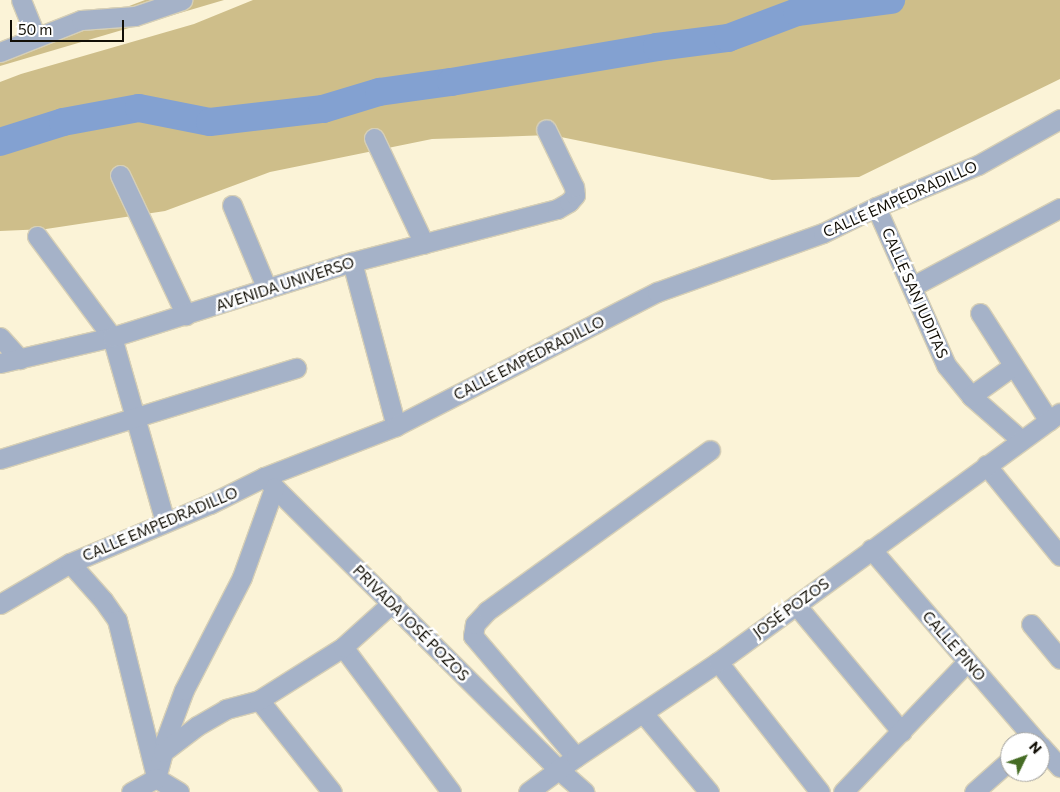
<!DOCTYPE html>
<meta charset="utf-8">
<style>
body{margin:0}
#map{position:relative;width:1060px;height:792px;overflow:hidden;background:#fbf3d7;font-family:Commissioner,sans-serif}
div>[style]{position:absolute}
.green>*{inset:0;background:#cebe8a}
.river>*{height:28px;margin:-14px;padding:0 14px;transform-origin:14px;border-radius:14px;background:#83a1d1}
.roads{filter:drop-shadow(1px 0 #d6cfb6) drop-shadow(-1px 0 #d6cfb6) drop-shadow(0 1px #d6cfb6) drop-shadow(0 -1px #d6cfb6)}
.minor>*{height:19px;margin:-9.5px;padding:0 9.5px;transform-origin:9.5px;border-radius:9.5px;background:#a5b2c8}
span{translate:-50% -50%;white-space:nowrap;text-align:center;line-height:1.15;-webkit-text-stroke:5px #fff;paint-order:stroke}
.street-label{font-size:15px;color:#120f06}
.north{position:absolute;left:1000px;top:732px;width:50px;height:50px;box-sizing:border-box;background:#fff;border:1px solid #a09f9b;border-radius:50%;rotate:48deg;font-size:14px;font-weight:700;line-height:20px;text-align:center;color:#120f06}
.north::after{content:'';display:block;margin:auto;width:18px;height:22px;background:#466c25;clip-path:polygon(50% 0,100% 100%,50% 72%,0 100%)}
.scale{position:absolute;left:10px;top:20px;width:114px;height:22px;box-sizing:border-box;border:2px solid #120f06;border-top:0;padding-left:6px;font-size:15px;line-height:18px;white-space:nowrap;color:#120f06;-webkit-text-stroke:4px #fff;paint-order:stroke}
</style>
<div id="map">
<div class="green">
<i style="clip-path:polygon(145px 0,224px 0,0 66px,0 55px)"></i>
<i style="clip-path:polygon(253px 0,1060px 0,1060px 79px,859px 177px,772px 180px,551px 135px,432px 139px,270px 172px,165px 211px,46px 229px,0 231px,0 82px,21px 74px,194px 24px)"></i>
</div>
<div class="river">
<i style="left:0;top:142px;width:66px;rotate:-17.6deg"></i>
<i style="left:63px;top:122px;width:77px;rotate:-10.4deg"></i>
<i style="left:139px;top:108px;width:72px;rotate:11.2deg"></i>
<i style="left:210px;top:122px;width:114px;rotate:-6.6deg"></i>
<i style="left:323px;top:109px;width:59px;rotate:-16.9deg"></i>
<i style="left:379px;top:92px;width:73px;rotate:-7.9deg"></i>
<i style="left:451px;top:82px;width:209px;rotate:-9.6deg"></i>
<i style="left:657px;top:47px;width:72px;rotate:-7.2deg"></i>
<i style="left:728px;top:38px;width:74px;rotate:-20.6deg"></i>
<i style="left:797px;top:12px;width:95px;rotate:-7.3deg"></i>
</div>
<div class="roads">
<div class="minor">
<i style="left:21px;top:0;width:40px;rotate:68deg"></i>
<i style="left:0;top:52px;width:87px;rotate:-21.6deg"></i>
<i style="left:81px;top:20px;width:54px;rotate:-4.2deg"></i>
<i style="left:135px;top:16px;width:50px;rotate:-18.8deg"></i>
<i style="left:374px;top:138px;width:117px;rotate:64.7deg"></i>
<i style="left:120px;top:175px;width:155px;rotate:64.8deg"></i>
<i style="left:232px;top:205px;width:91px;rotate:67.4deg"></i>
<i style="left:876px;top:207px;width:173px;rotate:66.1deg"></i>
<i style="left:946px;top:365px;width:40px;rotate:51deg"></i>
<i style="left:971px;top:396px;width:67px;rotate:41.3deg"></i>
<i style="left:37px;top:236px;width:126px;rotate:53.4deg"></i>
<i style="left:112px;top:337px;width:192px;rotate:74deg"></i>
<i style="left:352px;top:262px;width:170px;rotate:75deg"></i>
<i style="left:913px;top:286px;width:166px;rotate:-28deg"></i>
<i style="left:980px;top:313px;width:128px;rotate:57.4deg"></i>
<i style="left:0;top:337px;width:30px;rotate:48deg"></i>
<i style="left:0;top:363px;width:115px;rotate:-13.1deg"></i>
<i style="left:112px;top:337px;width:251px;rotate:-17.4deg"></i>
<i style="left:352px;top:262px;width:212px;rotate:-14.5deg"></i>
<i style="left:557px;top:209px;width:14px;rotate:-30deg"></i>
<i style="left:569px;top:202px;width:9px;rotate:-49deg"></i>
<i style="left:575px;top:195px;width:8px;rotate:-97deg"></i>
<i style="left:574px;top:187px;width:64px;rotate:-115.8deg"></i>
<i style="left:971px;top:396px;width:52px;rotate:-35.5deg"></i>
<i style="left:0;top:459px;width:310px;rotate:-17.1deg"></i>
<i style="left:986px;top:465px;width:117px;rotate:50.9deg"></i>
<i style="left:264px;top:477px;width:414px;rotate:44.8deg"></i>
<i style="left:558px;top:769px;width:35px;rotate:41deg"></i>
<i style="left:871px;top:549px;width:255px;rotate:49.3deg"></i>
<i style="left:70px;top:563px;width:50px;rotate:48.3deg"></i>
<i style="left:103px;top:600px;width:24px;rotate:55deg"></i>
<i style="left:117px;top:620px;width:162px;rotate:76deg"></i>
<i style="left:0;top:604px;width:81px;rotate:-30.4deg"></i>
<i style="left:70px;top:563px;width:152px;rotate:-22.9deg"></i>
<i style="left:210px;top:504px;width:60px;rotate:-26.6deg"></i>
<i style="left:264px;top:477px;width:142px;rotate:-21.1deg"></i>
<i style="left:396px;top:426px;width:293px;rotate:-27.2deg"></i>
<i style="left:657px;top:292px;width:176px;rotate:-19.6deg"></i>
<i style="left:823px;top:233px;width:59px;rotate:-26.1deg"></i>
<i style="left:876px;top:207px;width:110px;rotate:-22.4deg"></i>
<i style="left:978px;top:165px;width:94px;rotate:-29.3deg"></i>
<i style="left:796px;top:605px;width:165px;rotate:50.2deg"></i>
<i style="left:1031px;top:624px;width:45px;rotate:50.4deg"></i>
<i style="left:343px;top:647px;width:181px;rotate:53.3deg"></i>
<i style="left:718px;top:662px;width:165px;rotate:51.9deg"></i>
<i style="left:259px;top:700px;width:117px;rotate:51.6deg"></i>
<i style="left:643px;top:713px;width:103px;rotate:50.1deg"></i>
<i style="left:1040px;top:745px;width:30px;rotate:48deg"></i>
<i style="left:163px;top:752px;width:11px;rotate:-80deg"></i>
<i style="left:165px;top:741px;width:54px;rotate:-69.6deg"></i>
<i style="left:184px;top:690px;width:127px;rotate:-62.8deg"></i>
<i style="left:242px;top:577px;width:95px;rotate:-70.2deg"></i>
<i style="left:576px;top:757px;width:159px;rotate:-130.4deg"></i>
<i style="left:473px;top:636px;width:12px;rotate:-81deg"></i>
<i style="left:475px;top:624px;width:18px;rotate:-47deg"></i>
<i style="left:487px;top:611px;width:275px;rotate:-35.8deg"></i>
<i style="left:156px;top:778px;width:27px;rotate:-75deg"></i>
<i style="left:163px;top:752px;width:43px;rotate:-37.4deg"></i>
<i style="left:197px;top:726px;width:34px;rotate:-30deg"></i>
<i style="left:226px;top:709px;width:34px;rotate:-15deg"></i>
<i style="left:259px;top:700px;width:99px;rotate:-32.2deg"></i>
<i style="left:343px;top:647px;width:66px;rotate:-41.9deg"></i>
<i style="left:156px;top:778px;width:27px;rotate:31deg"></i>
<i style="left:131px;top:792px;width:29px;rotate:-29deg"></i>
<i style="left:528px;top:792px;width:59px;rotate:-36.1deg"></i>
<i style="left:576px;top:757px;width:171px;rotate:-33.8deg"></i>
<i style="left:718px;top:662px;width:423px;rotate:-36.1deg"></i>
<i style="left:843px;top:792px;width:180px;rotate:-46.4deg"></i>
<i style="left:974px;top:792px;width:48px;rotate:-41.6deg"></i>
</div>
</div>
<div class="street-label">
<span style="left:900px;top:199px;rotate:-24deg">CALLE EMPEDRADILLO</span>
<span style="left:285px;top:284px;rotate:-18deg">AVENIDA UNIVERSO</span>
<span style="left:915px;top:293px;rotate:66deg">CALLE SAN JUDITAS</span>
<span style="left:529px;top:358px;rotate:-27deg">CALLE EMPEDRADILLO</span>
<span style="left:160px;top:524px;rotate:-23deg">CALLE EMPEDRADILLO</span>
<span style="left:791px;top:608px;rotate:-36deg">JOSÉ POZOS</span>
<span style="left:411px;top:623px;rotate:45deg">PRIVADA JOSÉ POZOS</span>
<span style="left:954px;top:646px;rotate:49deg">CALLE PINO</span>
</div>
<div class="north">N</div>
<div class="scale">50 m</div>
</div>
